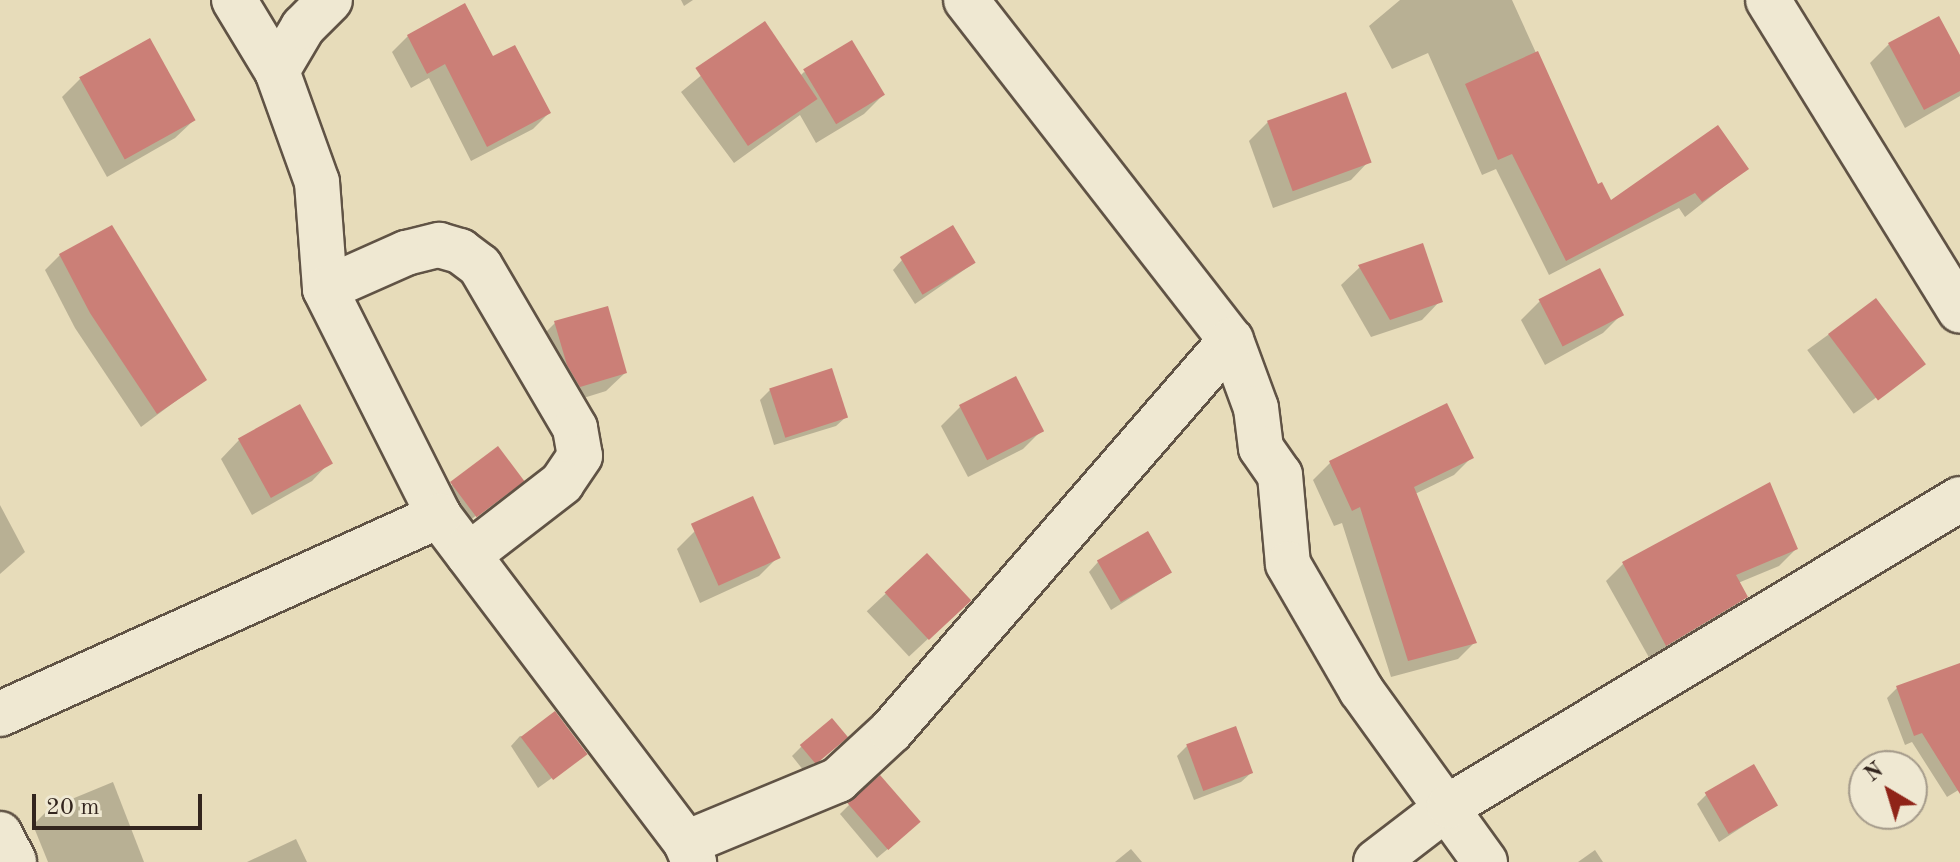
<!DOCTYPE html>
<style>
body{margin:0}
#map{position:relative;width:1960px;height:862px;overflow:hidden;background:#e7dcba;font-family:"Old Standard TT",serif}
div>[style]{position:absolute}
.shadow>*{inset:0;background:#0003;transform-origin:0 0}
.building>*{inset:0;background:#cb7f77;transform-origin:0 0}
.roads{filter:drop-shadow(2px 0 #605345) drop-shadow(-2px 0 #605345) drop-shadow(0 2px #605345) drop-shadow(0 -2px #605345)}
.minor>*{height:44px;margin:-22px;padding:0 22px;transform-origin:22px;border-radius:22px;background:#efe8d2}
span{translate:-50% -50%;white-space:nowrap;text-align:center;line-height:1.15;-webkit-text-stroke:6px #efe8d2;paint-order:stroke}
.north{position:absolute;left:1848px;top:750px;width:80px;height:80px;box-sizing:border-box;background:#efe8d2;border:2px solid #a49a8a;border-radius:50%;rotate:322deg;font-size:22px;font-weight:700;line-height:32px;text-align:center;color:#33251e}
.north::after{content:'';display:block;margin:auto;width:28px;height:36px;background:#8f2418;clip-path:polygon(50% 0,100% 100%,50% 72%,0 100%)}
.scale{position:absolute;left:32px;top:794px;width:170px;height:36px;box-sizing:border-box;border:4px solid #33251e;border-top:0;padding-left:10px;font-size:24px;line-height:28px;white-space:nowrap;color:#33251e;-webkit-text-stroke:6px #efe8d2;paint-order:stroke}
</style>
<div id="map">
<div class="shadow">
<i style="clip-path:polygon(681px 0,693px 0,684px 6px)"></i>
<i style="clip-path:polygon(1400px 0,1512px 0,1597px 187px,1610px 203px,1746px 169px,1685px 217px,1679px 208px,1549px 275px,1496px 169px,1482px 175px,1428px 53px,1392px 69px,1369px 26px)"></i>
<i style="clip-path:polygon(765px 23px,800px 76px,804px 72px,883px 95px,864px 114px,816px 143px,800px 115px,734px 163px,681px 92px)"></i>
<i style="clip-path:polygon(408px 36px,493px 58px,549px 113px,533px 129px,471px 161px,429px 78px,411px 88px,392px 52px)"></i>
<i style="clip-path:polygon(1889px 44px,1960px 59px,1960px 96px,1905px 128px,1870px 63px)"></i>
<i style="clip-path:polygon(80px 79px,194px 120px,175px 138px,107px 177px,62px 97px)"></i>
<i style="clip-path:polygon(1268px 122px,1369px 161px,1351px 180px,1273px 208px,1249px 141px)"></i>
<i style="clip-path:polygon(60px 255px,205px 379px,141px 427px,75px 328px,45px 270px)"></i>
<i style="clip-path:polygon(902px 260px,974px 263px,915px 304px,893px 270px)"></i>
<i style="clip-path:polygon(1360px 267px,1440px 301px,1422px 320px,1371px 337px,1341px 285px)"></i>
<i style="left:1876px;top:300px;width:79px;height:85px;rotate:54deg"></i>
<i style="clip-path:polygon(1540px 301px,1622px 314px,1603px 333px,1545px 365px,1521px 320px)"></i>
<i style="clip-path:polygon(555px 323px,625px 373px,606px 391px,561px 405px,536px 342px)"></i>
<i style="clip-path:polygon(831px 370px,846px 417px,836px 426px,774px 445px,760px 400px,770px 390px)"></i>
<i style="clip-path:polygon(1446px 405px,1471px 458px,1454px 475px,1415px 494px,1475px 642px,1458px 659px,1391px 677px,1342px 523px,1334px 526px,1313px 480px,1330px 463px)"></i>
<i style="clip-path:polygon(960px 407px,1042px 430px,1023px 449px,968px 477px,941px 426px)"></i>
<i style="clip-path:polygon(239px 440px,330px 462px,312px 481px,252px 515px,221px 459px)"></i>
<i style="left:498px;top:449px;width:39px;height:85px;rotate:52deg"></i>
<i style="clip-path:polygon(1769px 485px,1796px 549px,1779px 566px,1738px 583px,1745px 597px,1728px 614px,1651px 661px,1606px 581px,1623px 564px)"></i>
<i style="clip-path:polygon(0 505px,25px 552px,0 574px)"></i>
<i style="clip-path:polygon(696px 530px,777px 558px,759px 576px,700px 603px,677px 549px)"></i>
<i style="left:926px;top:556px;width:62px;height:81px;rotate:47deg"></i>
<i style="clip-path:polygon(1098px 562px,1170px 573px,1111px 610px,1089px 572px)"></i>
<i style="clip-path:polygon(1957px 666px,1960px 789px,1947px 797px,1912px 742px,1905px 745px,1887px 698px,1897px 688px)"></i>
<i style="clip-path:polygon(520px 736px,585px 754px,538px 788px,511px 746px)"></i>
<i style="clip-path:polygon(802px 746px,836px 746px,804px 771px,792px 756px)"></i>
<i style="clip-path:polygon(1187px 746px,1251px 773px,1241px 782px,1194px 800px,1177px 756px)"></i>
<i style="clip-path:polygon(113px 782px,144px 862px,48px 862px,33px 825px,50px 808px)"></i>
<i style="clip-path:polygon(1707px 794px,1776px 805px,1719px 842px,1697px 804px)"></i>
<i style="clip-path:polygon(850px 804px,908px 832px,877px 858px,840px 814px)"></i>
<i style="clip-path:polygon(296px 839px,307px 862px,247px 862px)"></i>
<i style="clip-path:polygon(1131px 849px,1142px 862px,1115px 862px)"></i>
<i style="clip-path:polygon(1595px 850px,1603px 862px,1578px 862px)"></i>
</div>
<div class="building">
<i style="clip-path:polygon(465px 3px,493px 56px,515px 45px,551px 113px,487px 147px,445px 64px,427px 74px,407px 35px)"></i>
<i style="clip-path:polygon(1939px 16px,1960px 55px,1960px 91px,1924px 110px,1888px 43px)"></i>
<i style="left:765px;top:21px;width:94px;height:84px;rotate:56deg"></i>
<i style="left:150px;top:38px;width:94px;height:81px;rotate:61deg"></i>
<i style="left:852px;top:40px;width:64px;height:57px;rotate:59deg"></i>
<i style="clip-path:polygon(1538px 51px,1598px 184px,1602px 182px,1611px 200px,1718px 125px,1749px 169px,1702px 202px,1695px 193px,1566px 261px,1512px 154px,1498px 160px,1465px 84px)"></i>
<i style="left:1346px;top:92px;width:75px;height:84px;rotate:70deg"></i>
<i style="clip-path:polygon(112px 225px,207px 380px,157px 414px,90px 313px,59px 254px)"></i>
<i style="left:953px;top:225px;width:44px;height:62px;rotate:59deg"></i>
<i style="clip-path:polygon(1423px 243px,1443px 302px,1390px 320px,1358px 265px)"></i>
<i style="left:1600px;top:268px;width:53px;height:69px;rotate:63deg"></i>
<i style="left:1876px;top:298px;width:83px;height:60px;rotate:53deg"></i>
<i style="clip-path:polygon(608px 306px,627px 373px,580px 387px,567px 365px,554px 321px)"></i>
<i style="left:832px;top:368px;width:52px;height:66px;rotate:72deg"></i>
<i style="left:1016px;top:376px;width:62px;height:64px;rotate:63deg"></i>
<i style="clip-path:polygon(1447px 403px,1474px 458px,1414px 487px,1477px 643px,1408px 661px,1360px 507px,1352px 511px,1329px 461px)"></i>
<i style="left:300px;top:404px;width:68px;height:71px;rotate:61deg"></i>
<i style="left:498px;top:446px;width:44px;height:60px;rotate:53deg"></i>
<i style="clip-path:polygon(1770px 482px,1798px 549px,1736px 575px,1748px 597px,1666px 646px,1622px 562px)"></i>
<i style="left:753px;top:496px;width:68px;height:68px;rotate:66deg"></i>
<i style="left:1148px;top:531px;width:48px;height:59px;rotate:60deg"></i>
<i style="left:927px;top:553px;width:65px;height:58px;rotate:47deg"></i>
<i style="clip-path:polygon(1960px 663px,1960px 794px,1922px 733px,1914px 736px,1896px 686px)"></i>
<i style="left:555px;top:711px;width:54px;height:43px;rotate:53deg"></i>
<i style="left:832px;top:718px;width:25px;height:42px;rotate:50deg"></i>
<i style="left:1236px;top:726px;width:50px;height:53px;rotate:70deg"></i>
<i style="left:1754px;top:764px;width:48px;height:57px;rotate:60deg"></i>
<i style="left:880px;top:775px;width:62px;height:43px;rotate:49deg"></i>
</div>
<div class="roads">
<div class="minor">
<i style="left:234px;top:0;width:83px;rotate:58.8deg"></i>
<i style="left:277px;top:71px;width:118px;rotate:70.2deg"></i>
<i style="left:317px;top:182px;width:107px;rotate:85.7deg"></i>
<i style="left:325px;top:289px;width:254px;rotate:63.3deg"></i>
<i style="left:439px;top:516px;width:410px;rotate:52.9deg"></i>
<i style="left:686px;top:843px;width:21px;rotate:67deg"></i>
<i style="left:966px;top:0;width:431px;rotate:52.1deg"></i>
<i style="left:1231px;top:340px;width:72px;rotate:69.8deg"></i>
<i style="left:1256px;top:408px;width:40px;rotate:82.9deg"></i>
<i style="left:1261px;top:448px;width:33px;rotate:55deg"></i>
<i style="left:1280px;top:475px;width:89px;rotate:84.9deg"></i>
<i style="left:1288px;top:564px;width:146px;rotate:59.9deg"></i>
<i style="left:1361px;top:690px;width:212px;rotate:54.2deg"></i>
<i style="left:1768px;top:0;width:365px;rotate:58.3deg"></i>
<i style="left:277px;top:71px;width:51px;rotate:-59.4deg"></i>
<i style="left:303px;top:27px;width:38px;rotate:-45deg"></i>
<i style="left:325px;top:289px;width:89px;rotate:-24deg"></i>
<i style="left:406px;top:253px;width:34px;rotate:-14deg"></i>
<i style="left:439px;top:245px;width:22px;rotate:16deg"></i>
<i style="left:460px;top:251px;width:25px;rotate:37deg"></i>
<i style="left:480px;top:266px;width:188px;rotate:59.6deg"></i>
<i style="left:575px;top:428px;width:28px;rotate:80deg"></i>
<i style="left:580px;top:456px;width:32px;rotate:124deg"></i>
<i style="left:562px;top:483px;width:118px;rotate:142.3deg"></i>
<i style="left:0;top:714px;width:482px;rotate:-24.3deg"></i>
<i style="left:0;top:834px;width:31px;rotate:63deg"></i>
<i style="left:686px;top:843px;width:165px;rotate:-22.5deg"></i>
<i style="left:838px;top:780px;width:72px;rotate:-42.8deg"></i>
<i style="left:891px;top:731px;width:518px;rotate:-48.99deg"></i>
<i style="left:1376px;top:862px;width:92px;rotate:-37.5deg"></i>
<i style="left:1449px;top:806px;width:596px;rotate:-31deg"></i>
</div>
</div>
<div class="north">N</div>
<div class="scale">20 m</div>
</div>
